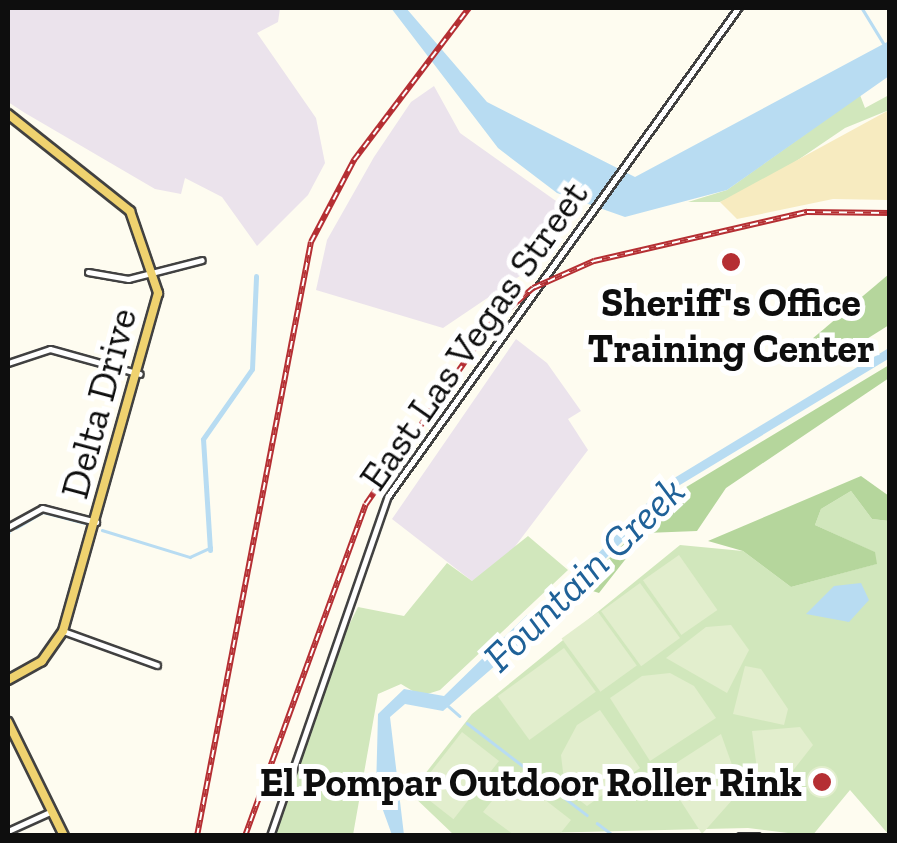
<!DOCTYPE html>
<style>
body{margin:0}
#map{position:relative;width:897px;height:843px;overflow:hidden;background:#fefcf0;font-family:"Zilla Slab",serif}
div>[style]{position:absolute}
.industrial>*{inset:0;background:#ebe3ec}
.green>*{inset:0;background:#d1e7bc}
.forest>*{inset:0;background:#b5d69c}
.sand>*{inset:0;background:#f7ebc0}
.pitch>*{inset:0;background:#e2eecd;transform-origin:0 0}
.round{border-radius:50%}
.water>*{inset:0;background:#b8dcf2}
.stream>*{height:2.5px;margin:-1.25px;padding:0 1.25px;transform-origin:1.25px;border-radius:1.25px;background:#b8dcf2}
.canal>*{height:5px;margin:-2.5px;padding:0 2.5px;transform-origin:2.5px;border-radius:2.5px;background:#b8dcf2}
.river>*{height:9px;margin:-4.5px;padding:0 4.5px;transform-origin:4.5px;border-radius:4.5px;background:#b8dcf2}
.roads{filter:drop-shadow(2px 0 #414141) drop-shadow(-2px 0 #414141) drop-shadow(0 2px #414141) drop-shadow(0 -2px #414141)}
.minor>*{height:5px;margin:-2.5px;padding:0 2.5px;transform-origin:2.5px;border-radius:2.5px;background:#fff}
.major>*{height:8px;margin:-4px;padding:0 4px;transform-origin:4px;border-radius:4px;background:#efd26f}
.rail>*{height:6px;margin-top:-3px;transform-origin:0;background:repeating-linear-gradient(90deg,#fff 0 8px,#b52f33 0 16px);box-sizing:border-box;border-block:2px solid #b52f33}
.dots>*{width:28px;height:28px;translate:-50% -50%;box-sizing:border-box;border:5px solid #fff;border-radius:50%}
span{translate:-50% -50%;white-space:nowrap;text-align:center;line-height:1.15;-webkit-text-stroke:10px #fff;paint-order:stroke}
.poi-label{font-size:40px;color:#0e0e0e;font-weight:700}
.right{translate:-100% -50%;text-align:right}
.street-label{font-size:40px;color:#0e0e0e}
.water-label{font-size:42px;color:#1f6198;font-style:italic}
.frame{position:absolute;inset:0;border:10px solid #0e0e0e;pointer-events:none}
</style>
<div id="map">
<div class="industrial">
<i style="clip-path:polygon(8px 8px,280px 8px,278px 22px,257px 33px,316px 118px,325px 163px,308px 195px,257px 246px,222px 197px,185px 178px,181px 194px,155px 189px,25px 113px,8px 102px)"></i>
<i style="clip-path:polygon(434px 86px,460px 133px,573px 213px,539px 263px,443px 328px,316px 290px,327px 240px,374px 157px,411px 102px)"></i>
<i style="clip-path:polygon(516px 339px,547px 363px,581px 411px,568px 419px,588px 450px,501px 565px,472px 581px,392px 519px)"></i>
</div>
<div class="green">
<i style="clip-path:polygon(860px 95px,865px 108px,889px 95px,889px 110px,845px 128px,764px 183px,720px 202px,688px 202px,727px 190px)"></i>
<i style="clip-path:polygon(851px 491px,872px 519px,889px 521px,889px 835px,850px 790px,812px 836px,748px 828px,454px 835px,410px 793px,472px 714px,680px 545px,743px 551px,791px 587px,876px 564px,874px 552px,815px 525px,821px 509px)"></i>
<i style="clip-path:polygon(528px 536px,568px 570px,440px 690px,421px 696px,401px 684px,378px 694px,353px 835px,272px 836px,323px 677px,358px 607px,404px 616px,447px 563px,472px 581px)"></i>
</div>
<div class="forest">
<i style="clip-path:polygon(889px 274px,889px 325px,835px 359px,812px 339px)"></i>
<i style="clip-path:polygon(889px 365px,889px 378px,726px 488px,697px 531px,646px 533px,599px 593px,580px 587px,673px 495px)"></i>
<i style="clip-path:polygon(861px 476px,889px 496px,889px 521px,872px 519px,851px 491px,821px 509px,815px 525px,875px 552px,877px 564px,791px 587px,743px 551px,708px 541px)"></i>
</div>
<div class="sand">
<i style="clip-path:polygon(889px 110px,889px 200px,833px 199px,737px 219px,720px 202px)"></i>
</div>
<div class="pitch">
<i style="left:679px;top:555px;width:67px;height:44px;rotate:55deg"></i>
<i style="left:640px;top:583px;width:68px;height:48px;rotate:54deg"></i>
<i style="left:598px;top:612px;width:66px;height:45px;rotate:54deg"></i>
<i style="clip-path:polygon(731px 625px,749px 650px,727px 693px,666px 658px,706px 627px)"></i>
<i style="left:564px;top:648px;width:54px;height:82px;rotate:54deg"></i>
<i style="clip-path:polygon(745px 666px,761px 669px,788px 709px,784px 725px,733px 714px)"></i>
<i style="clip-path:polygon(670px 673px,694px 686px,716px 718px,650px 761px,610px 698px,642px 676px)"></i>
<i style="clip-path:polygon(600px 710px,640px 768px,587px 806px,565px 789px,561px 755px,577px 725px)"></i>
<i style="clip-path:polygon(800px 727px,813px 745px,784px 782px,759px 785px,752px 731px)"></i>
<i style="left:462px;top:732px;width:47px;height:74px;rotate:38deg"></i>
<i style="clip-path:polygon(721px 734px,741px 790px,702px 834px,662px 772px)"></i>
<i class="round" style="left:806px;top:766px;width:32px;height:32px"></i>
<i style="clip-path:polygon(513px 775px,571px 820px,559px 835px,514px 835px,483px 812px)"></i>
</div>
<div class="water">
<i style="clip-path:polygon(391px 8px,406px 8px,487px 102px,635px 177px,889px 41px,889px 76px,727px 190px,625px 217px,557px 193px,498px 148px)"></i>
<i style="clip-path:polygon(861px 583px,869px 600px,849px 622px,806px 614px,834px 586px)"></i>
<i style="clip-path:polygon(527px 615px,536px 630px,443px 711px,405px 704px,390px 717px,404px 835px,392px 835px,376px 791px,378px 714px,404px 689px,444px 696px)"></i>
</div>
<div class="stream">
<i style="left:862px;top:8px;width:42px;rotate:58.6deg"></i>
<i style="left:16px;top:528px;width:31px;rotate:-31deg"></i>
<i style="left:43px;top:512px;width:43px;rotate:14.7deg"></i>
<i style="left:102px;top:530px;width:92px;rotate:17.1deg"></i>
<i style="left:190px;top:557px;width:23px;rotate:-25deg"></i>
<i style="left:8px;top:533px;width:1px;rotate:-45deg"></i>
<i style="left:446px;top:704px;width:18px;rotate:41deg"></i>
<i style="left:467px;top:723px;width:151px;rotate:37.5deg"></i>
<i style="left:597px;top:823px;width:21px;rotate:37deg"></i>
</div>
<div class="canal">
<i style="left:210px;top:550px;width:111px;rotate:-93.6deg"></i>
<i style="left:203px;top:439px;width:85px;rotate:-55deg"></i>
<i style="left:252px;top:369px;width:93px;rotate:-87.5deg"></i>
</div>
<div class="river">
<i style="left:528px;top:631px;width:204px;rotate:-45.8deg"></i>
<i style="left:670px;top:485px;width:257px;rotate:-31.2deg"></i>
</div>
<div class="roads">
<div class="minor">
<i style="left:88px;top:272px;width:41px;rotate:9.9deg"></i>
<i style="left:128px;top:279px;width:76px;rotate:-14.4deg"></i>
<i style="left:8px;top:363px;width:44px;rotate:-18.4deg"></i>
<i style="left:50px;top:349px;width:93px;rotate:15.5deg"></i>
<i style="left:8px;top:527px;width:39px;rotate:-29deg"></i>
<i style="left:42px;top:508px;width:56px;rotate:14.5deg"></i>
<i style="left:63px;top:631px;width:100px;rotate:19.9deg"></i>
<i style="left:8px;top:831px;width:48px;rotate:-24.4deg"></i>
<i style="left:270px;top:836px;width:360px;rotate:-70.9deg"></i>
<i style="left:388px;top:496px;width:601px;rotate:-54.35deg"></i>
<i style="left:740px;top:836px;width:17px"></i>
</div>
<div class="major">
<i style="left:8px;top:114px;width:156px;rotate:38.5deg"></i>
<i style="left:130px;top:211px;width:87px;rotate:71.1deg"></i>
<i style="left:158px;top:293px;width:351px;rotate:105.7deg"></i>
<i style="left:63px;top:631px;width:37px;rotate:125deg"></i>
<i style="left:42px;top:661px;width:39px;rotate:151deg"></i>
<i style="left:8px;top:722px;width:127px;rotate:63.8deg"></i>
</div>
</div>
<div class="rail">
<i style="left:197px;top:836px;width:605px;rotate:-79.14deg"></i>
<i style="left:311px;top:242px;width:93px;rotate:-62.3deg"></i>
<i style="left:354px;top:160px;width:191px;rotate:-52.9deg"></i>
<i style="left:245px;top:836px;width:353px;rotate:-70deg"></i>
<i style="left:366px;top:504px;width:221px;rotate:-55.2deg"></i>
<i style="left:492px;top:323px;width:54px;rotate:-40.5deg"></i>
<i style="left:533px;top:288px;width:67px;rotate:-23.9deg"></i>
<i style="left:594px;top:261px;width:219px;rotate:-13deg"></i>
<i style="left:807px;top:212px;width:83px;rotate:0.7deg"></i>
</div>
<div class="dots">
<i style="left:731px;top:262px;background:#b52f33"></i>
<i style="left:822px;top:782px;background:#b52f33"></i>
</div>
<div class="poi-label">
<span style="left:731px;top:325px">Sheriff's Office<br>Training Center</span>
<span class="right" style="left:802px;top:782px">El Pompar Outdoor Roller Rink</span>
</div>
<div class="street-label">
<span style="left:473px;top:335px;rotate:-55deg">East Las Vegas Street</span>
<span style="left:98px;top:403px;rotate:-75deg">Delta Drive</span>
</div>
<div class="water-label">
<span style="left:584px;top:574px;rotate:-44deg">Fountain Creek</span>
</div>
<div class="frame"></div>
</div>
